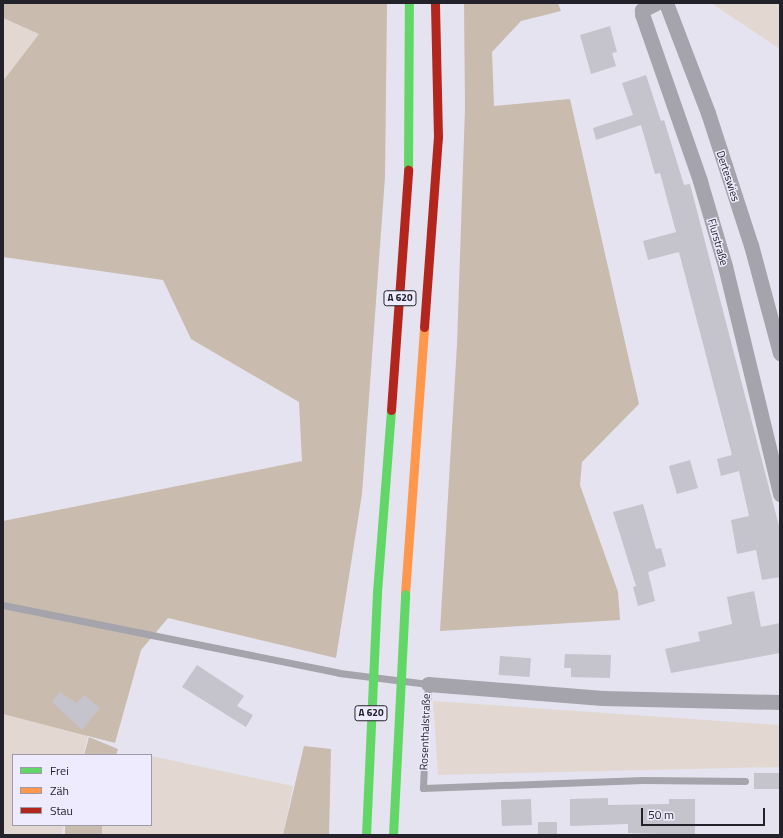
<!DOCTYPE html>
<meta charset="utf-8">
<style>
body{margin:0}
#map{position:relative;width:783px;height:838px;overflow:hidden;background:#e4e3ef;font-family:"Titillium Web",sans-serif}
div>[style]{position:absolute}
.green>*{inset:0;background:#e2d8d1}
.forest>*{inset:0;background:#c9bbae;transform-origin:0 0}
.building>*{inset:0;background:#c5c4cd;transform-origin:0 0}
.lane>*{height:7px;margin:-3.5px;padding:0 3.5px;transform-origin:3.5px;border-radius:3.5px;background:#a5a4ac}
.street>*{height:15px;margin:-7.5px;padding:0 7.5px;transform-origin:7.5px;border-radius:7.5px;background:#a5a4ac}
.fast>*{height:9px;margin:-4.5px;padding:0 4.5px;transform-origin:4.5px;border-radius:4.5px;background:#63d668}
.slow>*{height:9px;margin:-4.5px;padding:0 4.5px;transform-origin:4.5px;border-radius:4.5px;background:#ff974d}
.jam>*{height:9px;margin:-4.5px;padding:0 4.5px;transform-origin:4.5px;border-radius:4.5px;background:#b3261e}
.fast-bridge>*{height:9px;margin:-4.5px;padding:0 4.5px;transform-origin:4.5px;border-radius:4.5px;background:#63d668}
span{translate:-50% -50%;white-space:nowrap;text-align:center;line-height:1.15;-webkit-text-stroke:3px #eeebfe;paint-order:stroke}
.shield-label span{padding:1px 3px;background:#eeebfe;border:1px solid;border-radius:3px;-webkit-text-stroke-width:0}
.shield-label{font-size:10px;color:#23222a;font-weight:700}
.street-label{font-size:11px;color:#23222a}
.frame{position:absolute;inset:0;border:4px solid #23222a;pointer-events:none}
.legend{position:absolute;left:12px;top:754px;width:140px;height:72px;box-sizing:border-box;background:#eeebfe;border:1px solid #9d9ba9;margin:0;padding:5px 7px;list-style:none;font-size:12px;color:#23222a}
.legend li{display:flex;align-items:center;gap:8px;height:20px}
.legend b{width:20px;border:1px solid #9d9ba9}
.scale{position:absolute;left:641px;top:808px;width:124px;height:18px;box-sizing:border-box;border:2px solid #23222a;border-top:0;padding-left:5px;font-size:12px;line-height:14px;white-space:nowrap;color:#23222a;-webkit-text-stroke:3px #eeebfe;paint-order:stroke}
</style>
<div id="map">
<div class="green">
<i style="clip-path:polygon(711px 3px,780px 3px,780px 49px)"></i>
<i style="clip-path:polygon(3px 18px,39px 34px,3px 81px)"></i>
<i style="clip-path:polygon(433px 701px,780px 725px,780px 767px,438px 775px)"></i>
<i style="clip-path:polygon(3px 714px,88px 735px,83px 755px,13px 755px,13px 825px,64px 825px,61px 835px,3px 835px)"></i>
<i style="clip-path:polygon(151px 756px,293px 786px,283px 835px,101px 835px,102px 825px,151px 825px)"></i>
</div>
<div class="forest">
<i style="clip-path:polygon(3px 3px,387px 3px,385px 177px,362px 494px,336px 658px,168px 618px,141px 650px,115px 743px,3px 714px,3px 521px,302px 461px,299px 402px,191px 339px,163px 280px,3px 257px,3px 81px,39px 34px,3px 18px)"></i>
<i style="clip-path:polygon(464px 3px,558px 3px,561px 11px,521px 21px,492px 52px,494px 106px,570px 99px,639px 404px,582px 462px,580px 485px,618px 592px,620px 620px,440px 631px,457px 345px,465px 108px)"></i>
<i style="clip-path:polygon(89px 737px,118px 749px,116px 755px,84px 755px)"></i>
<i style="clip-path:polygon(304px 746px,331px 749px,329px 835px,283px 835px)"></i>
<i style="left:65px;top:825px;width:37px;height:10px"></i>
</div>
<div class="building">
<i style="clip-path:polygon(610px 26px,617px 52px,612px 53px,616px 66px,591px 74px,580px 35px)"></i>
<i style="clip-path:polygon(646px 75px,661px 121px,664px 120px,684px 185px,690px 184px,780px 530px,780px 577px,762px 580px,756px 550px,737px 554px,731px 520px,749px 516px,739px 471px,721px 476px,717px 459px,732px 455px,679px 252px,648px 260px,643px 241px,676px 232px,660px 173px,655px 174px,641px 125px,596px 140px,593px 128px,633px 115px,622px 83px)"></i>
<i style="left:690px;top:460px;width:29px;height:22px;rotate:74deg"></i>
<i style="clip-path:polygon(643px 504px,656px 549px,661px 548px,666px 566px,648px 572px,655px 601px,638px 606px,633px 587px,636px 586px,613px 512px)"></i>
<i style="clip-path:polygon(754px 591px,761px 627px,780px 623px,780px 653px,671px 673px,665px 649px,700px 641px,698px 632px,732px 624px,727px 597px)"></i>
<i style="clip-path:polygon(565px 654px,611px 655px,610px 678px,571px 677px,571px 668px,564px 668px)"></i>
<i style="left:500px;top:656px;width:31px;height:19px;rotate:4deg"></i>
<i style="clip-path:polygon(197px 665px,244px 696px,237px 706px,253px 715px,246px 727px,182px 687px)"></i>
<i style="clip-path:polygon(60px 692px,77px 703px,84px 695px,100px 708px,82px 730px,52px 702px)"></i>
<i style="left:754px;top:773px;width:26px;height:16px"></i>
<i style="clip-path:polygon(608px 798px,608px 805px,669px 804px,669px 799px,695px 799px,695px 835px,628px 833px,628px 824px,570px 826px,570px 799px)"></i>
<i style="left:531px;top:799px;width:26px;height:30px;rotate:88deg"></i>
<i style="left:538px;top:822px;width:19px;height:13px"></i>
</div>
<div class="lane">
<i style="left:3px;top:605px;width:343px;rotate:11.4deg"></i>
<i style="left:339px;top:673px;width:90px;rotate:7deg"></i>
<i style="left:428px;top:684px;width:104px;rotate:92.8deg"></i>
<i style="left:423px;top:788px;width:220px;rotate:-2.1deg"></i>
<i style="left:643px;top:780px;width:102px;rotate:0.6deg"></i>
</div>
<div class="street">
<i style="left:656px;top:3px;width:16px;rotate:153deg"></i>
<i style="left:642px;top:10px;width:4px;rotate:90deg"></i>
<i style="left:642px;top:14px;width:177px;rotate:70.8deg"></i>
<i style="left:700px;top:181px;width:89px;rotate:73.6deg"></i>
<i style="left:725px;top:266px;width:235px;rotate:76.4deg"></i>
<i style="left:666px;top:3px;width:118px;rotate:69.1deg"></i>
<i style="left:708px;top:113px;width:139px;rotate:72deg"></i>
<i style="left:751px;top:245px;width:112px;rotate:75deg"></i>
<i style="left:428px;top:684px;width:175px;rotate:4.6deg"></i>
<i style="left:602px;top:698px;width:178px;rotate:1.3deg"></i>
</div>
<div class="fast">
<i style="left:408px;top:170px;width:167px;rotate:-89.7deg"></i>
<i style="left:377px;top:592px;width:183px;rotate:-85.6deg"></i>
</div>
<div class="slow">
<i style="left:405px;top:594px;width:268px;rotate:-85.9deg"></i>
</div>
<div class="jam">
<i style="left:424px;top:327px;width:191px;rotate:-85.8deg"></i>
<i style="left:438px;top:137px;width:134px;rotate:-91.3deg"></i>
<i style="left:391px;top:410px;width:241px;rotate:-85.9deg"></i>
</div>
<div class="fast-bridge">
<i style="left:366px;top:835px;width:243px;rotate:-87.4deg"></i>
<i style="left:393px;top:835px;width:241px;rotate:-87.1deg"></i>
</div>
<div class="shield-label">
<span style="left:400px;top:298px">A 620</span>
<span style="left:371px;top:713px">A 620</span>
</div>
<div class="street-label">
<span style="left:728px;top:176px;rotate:72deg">Derteswies</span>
<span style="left:718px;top:242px;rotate:74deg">Flurstraße</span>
<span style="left:425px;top:732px;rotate:-88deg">Rosenthalstraße</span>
</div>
<div class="frame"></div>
<ul class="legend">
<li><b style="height:5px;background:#63d668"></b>Frei</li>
<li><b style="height:5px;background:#ff974d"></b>Zäh</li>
<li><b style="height:5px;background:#b3261e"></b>Stau</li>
</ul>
<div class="scale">50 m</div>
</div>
